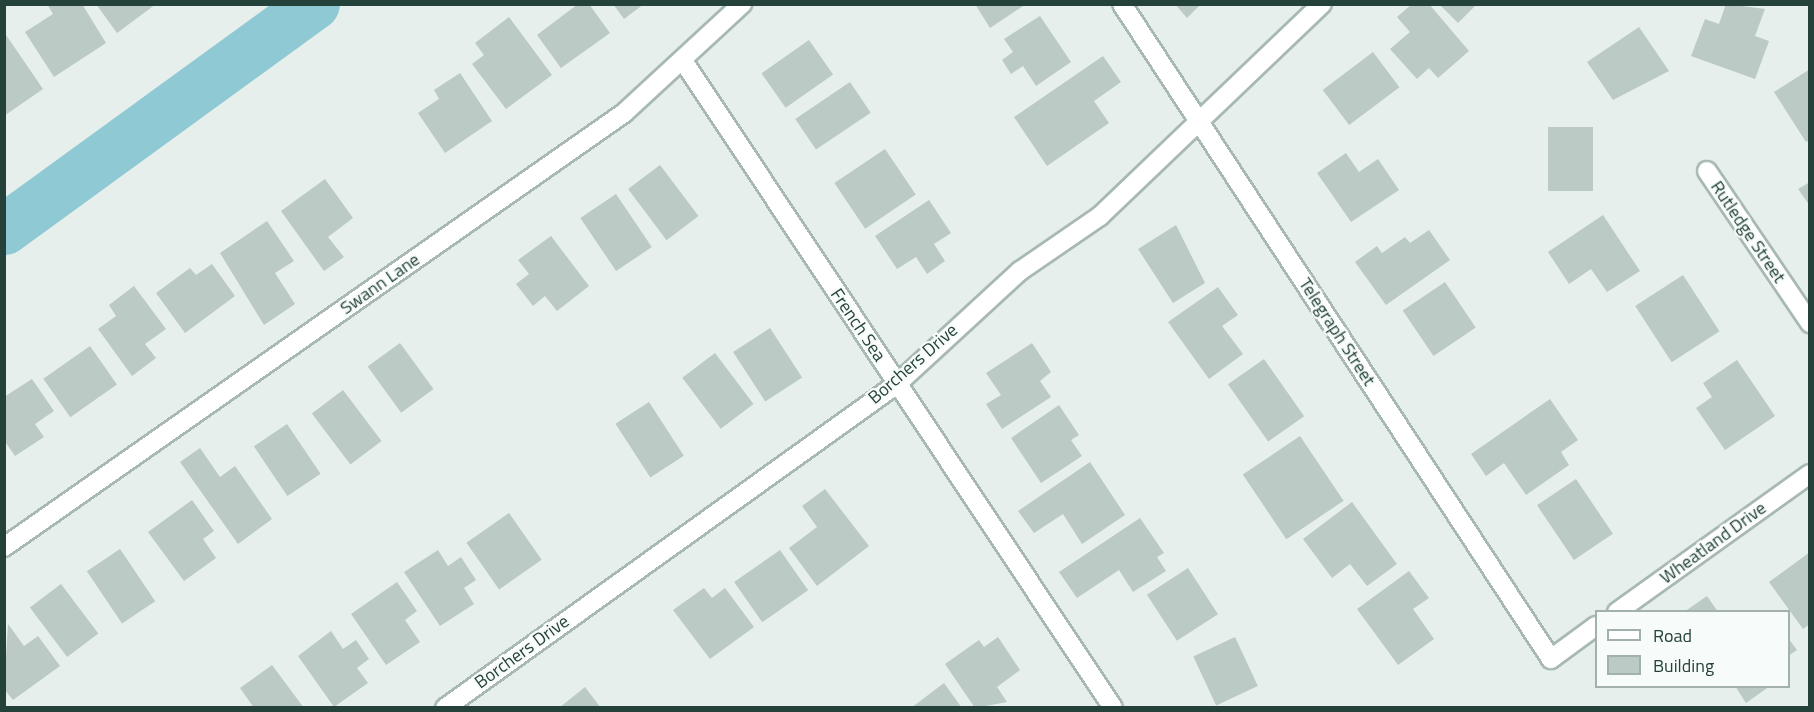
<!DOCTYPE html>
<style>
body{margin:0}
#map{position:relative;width:1814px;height:712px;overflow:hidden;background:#e6efeb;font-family:"Titillium Web",sans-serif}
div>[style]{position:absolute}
.river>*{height:51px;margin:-25.5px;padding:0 25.5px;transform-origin:25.5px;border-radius:25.5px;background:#8ec9d4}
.building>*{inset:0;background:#bbcac4;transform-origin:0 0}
.roads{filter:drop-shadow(2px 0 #a8b8b2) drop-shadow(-2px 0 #a8b8b2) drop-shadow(0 2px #a8b8b2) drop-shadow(0 -2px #a8b8b2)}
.minor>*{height:18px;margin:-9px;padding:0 9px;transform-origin:9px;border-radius:9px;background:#fff}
span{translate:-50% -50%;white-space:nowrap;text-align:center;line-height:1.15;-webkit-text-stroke:4.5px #f7fbf9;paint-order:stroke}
.street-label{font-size:18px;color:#24423a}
.frame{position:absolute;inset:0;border:6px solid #24423a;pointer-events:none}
.legend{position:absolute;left:1595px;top:610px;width:195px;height:78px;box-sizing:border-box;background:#f7fbf9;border:2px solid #a3b1ad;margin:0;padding:8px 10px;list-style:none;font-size:18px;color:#24423a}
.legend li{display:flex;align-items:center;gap:12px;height:30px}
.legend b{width:30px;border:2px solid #a3b1ad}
</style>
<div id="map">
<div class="river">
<i style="left:4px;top:229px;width:383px;rotate:-36deg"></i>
</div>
<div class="building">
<i style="clip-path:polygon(47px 4px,82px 4px,106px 43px,54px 77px,25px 32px,53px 14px)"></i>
<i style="clip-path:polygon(96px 4px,156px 4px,117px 33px)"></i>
<i style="clip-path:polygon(578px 4px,589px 4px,610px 33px,561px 68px,537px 35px)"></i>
<i style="clip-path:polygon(613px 4px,644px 4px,624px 19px)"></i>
<i style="clip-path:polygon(975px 4px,1026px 4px,990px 28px)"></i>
<i style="clip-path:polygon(1175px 4px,1201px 4px,1187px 18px)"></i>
<i style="clip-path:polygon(1412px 4px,1429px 4px,1469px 51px,1438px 78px,1429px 68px,1417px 79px,1390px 49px,1410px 32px,1397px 17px)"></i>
<i style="clip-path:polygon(1439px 4px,1477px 4px,1458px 23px)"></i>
<i style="clip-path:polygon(1726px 4px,1765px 9px,1755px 36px,1769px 41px,1755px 79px,1691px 56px,1705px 19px,1719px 24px)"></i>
<i style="clip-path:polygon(1040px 16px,1071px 62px,1036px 86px,1023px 66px,1011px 74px,1002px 60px,1013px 52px,1004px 39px)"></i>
<i style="clip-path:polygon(509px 17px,552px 75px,506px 109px,472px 64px,484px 55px,475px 43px)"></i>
<i style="clip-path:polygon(1639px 27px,1669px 71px,1613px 100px,1587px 62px)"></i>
<i style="clip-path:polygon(4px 32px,43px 89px,4px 116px)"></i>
<i style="left:809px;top:40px;width:42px;height:58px;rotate:55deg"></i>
<i style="left:1373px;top:52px;width:44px;height:63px;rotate:53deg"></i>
<i style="clip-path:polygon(1103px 56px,1121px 82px,1094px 101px,1109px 123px,1047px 166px,1014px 117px)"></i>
<i style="clip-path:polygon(1810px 69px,1810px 140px,1806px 142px,1774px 92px)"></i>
<i style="clip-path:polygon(460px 73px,492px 121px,445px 153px,418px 113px,439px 99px,434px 90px)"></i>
<i style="left:850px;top:82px;width:37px;height:66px;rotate:56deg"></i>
<i style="left:1548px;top:127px;width:45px;height:64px"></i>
<i style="left:885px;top:149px;width:55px;height:61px;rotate:56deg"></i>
<i style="clip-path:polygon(1346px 153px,1359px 172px,1378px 159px,1399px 190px,1351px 222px,1317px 173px)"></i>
<i style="left:660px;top:165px;width:64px;height:40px;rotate:53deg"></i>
<i style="clip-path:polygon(325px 179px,353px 218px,328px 237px,344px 257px,324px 271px,281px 211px)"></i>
<i style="clip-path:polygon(1810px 182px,1810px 206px,1798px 189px)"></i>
<i style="left:616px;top:194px;width:64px;height:43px;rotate:56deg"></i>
<i style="clip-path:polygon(929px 200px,951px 233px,934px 244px,945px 261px,927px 274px,916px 257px,897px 269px,875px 236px)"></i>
<i style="clip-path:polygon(1603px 215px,1640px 271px,1607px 292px,1591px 269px,1569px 284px,1548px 252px)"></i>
<i style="clip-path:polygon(267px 221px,294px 261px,275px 273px,295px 304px,264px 325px,220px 253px)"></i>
<i style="clip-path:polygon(1176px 225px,1205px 283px,1173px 303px,1138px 249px)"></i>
<i style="clip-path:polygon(1429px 230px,1450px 260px,1386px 305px,1355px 262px,1377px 246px,1382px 253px,1405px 237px,1410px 243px)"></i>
<i style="clip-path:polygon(551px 236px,589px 286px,557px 311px,545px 296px,533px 306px,516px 284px,529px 274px,518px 260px)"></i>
<i style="clip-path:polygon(212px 264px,235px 296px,185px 333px,156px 293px,190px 268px,196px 275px)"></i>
<i style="left:1683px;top:275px;width:67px;height:57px;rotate:57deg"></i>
<i style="left:1445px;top:282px;width:55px;height:51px;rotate:56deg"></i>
<i style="clip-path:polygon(134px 286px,166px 329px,145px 344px,156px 358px,132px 376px,98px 329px,116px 316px,109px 305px)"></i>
<i style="clip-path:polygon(1218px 287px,1238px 315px,1222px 326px,1243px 354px,1209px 379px,1168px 322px)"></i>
<i style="left:770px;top:328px;width:59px;height:44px;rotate:57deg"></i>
<i style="left:400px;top:343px;width:57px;height:40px;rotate:54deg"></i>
<i style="clip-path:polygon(1032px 343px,1051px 372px,1040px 381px,1051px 397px,1002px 429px,986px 404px,1001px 395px,986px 373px)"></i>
<i style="left:90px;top:346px;width:47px;height:57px;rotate:55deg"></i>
<i style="left:715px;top:353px;width:64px;height:41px;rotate:53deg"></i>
<i style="left:1264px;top:359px;width:70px;height:44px;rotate:55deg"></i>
<i style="clip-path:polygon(1737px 360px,1775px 416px,1725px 450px,1696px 408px,1712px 397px,1703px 383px)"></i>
<i style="clip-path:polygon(32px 379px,54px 411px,35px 424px,44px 437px,15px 456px,4px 440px,4px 397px)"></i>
<i style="left:343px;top:390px;width:64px;height:39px;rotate:53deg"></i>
<i style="clip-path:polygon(1550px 399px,1578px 440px,1561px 452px,1569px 465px,1526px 495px,1504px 463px,1486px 476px,1471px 454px)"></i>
<i style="left:649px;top:402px;width:64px;height:40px;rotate:57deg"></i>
<i style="clip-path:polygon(1059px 405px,1079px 435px,1071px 440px,1082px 456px,1041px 483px,1011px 438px)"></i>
<i style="left:287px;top:424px;width:60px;height:40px;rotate:56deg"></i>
<i style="left:1300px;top:436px;width:78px;height:69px;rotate:56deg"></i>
<i style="clip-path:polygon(200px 448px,220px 477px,235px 466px,272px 519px,238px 544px,180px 462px)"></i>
<i style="clip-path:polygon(1090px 462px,1125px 515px,1082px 544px,1063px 514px,1034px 533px,1018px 511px)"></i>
<i style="left:1576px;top:479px;width:66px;height:47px;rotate:56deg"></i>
<i style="clip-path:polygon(825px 489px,869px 546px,817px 586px,789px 548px,817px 527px,802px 506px)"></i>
<i style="clip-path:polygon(192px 500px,214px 531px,203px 539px,216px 558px,184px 581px,148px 532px)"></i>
<i style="clip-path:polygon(1352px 502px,1397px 564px,1367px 586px,1350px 564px,1332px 578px,1303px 539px)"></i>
<i style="left:509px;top:513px;width:57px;height:52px;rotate:55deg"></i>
<i style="clip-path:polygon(1140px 518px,1164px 553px,1157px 557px,1166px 571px,1133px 592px,1119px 570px,1077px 598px,1059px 572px)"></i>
<i style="left:120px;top:549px;width:63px;height:40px;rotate:56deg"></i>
<i style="clip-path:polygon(438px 550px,448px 566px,461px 557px,476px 580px,464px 588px,474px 604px,440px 626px,404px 572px)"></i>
<i style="left:780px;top:550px;width:49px;height:56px;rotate:55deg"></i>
<i style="clip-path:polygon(1810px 552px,1810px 624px,1803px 629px,1769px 582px)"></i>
<i style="left:1188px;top:568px;width:55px;height:49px;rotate:57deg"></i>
<i style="clip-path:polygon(1409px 571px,1429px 598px,1413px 609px,1434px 639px,1398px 665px,1357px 609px)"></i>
<i style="clip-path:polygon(397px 582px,417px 611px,405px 620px,420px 642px,386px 665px,351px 614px)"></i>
<i style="left:61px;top:584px;width:62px;height:39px;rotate:53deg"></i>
<i style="clip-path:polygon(704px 588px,712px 598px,725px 588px,754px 627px,710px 659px,673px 610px)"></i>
<i style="clip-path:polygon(1707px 596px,1718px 612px,1684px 612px)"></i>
<i style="clip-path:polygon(8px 624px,24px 646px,38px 636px,60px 666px,13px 700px,4px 689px)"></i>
<i style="clip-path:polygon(331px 631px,343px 649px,356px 640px,369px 659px,357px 668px,368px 683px,334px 707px,298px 656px)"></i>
<i style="clip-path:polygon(998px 637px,1020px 670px,997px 687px,1007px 702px,975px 708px,945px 664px,979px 640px,984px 647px)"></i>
<i style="left:1235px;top:637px;width:54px;height:46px;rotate:65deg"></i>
<i style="clip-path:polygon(1788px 638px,1797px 650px,1788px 656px)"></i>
<i style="clip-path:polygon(272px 665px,304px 708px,254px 708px,240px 688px)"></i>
<i style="clip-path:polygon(944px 683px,962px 708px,911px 708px)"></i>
<i style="clip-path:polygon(1735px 686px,1770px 686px,1746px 703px)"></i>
<i style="clip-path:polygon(585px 687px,601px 708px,559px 708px)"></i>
</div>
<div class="roads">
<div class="minor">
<i style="left:1122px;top:4px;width:783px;rotate:56.78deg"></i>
<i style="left:1551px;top:659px;width:56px;rotate:-36.3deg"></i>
<i style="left:684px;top:62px;width:775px;rotate:56.41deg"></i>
<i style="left:1707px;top:171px;width:184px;rotate:55.9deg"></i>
<i style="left:4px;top:547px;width:757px;rotate:-34.99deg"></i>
<i style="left:624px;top:113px;width:161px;rotate:-42.7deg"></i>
<i style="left:1617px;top:612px;width:237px;rotate:-35.6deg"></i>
<i style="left:445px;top:708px;width:556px;rotate:-35.63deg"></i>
<i style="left:897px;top:384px;width:167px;rotate:-42.6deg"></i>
<i style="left:1020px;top:271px;width:97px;rotate:-34.5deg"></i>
<i style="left:1100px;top:216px;width:307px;rotate:-43.7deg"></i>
</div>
</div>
<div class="street-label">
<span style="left:1748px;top:232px;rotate:56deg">Rutledge Street</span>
<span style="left:380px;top:284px;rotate:-35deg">Swann Lane</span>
<span style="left:858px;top:325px;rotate:56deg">French Sea</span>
<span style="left:1337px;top:332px;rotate:57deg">Telegraph Street</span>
<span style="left:913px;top:364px;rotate:-41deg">Borchers Drive</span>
<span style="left:1713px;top:543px;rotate:-36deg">Wheatland Drive</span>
<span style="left:522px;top:652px;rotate:-36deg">Borchers Drive</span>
</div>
<div class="frame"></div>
<ul class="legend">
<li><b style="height:8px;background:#fff"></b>Road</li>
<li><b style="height:16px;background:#bbcac4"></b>Building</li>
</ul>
</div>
